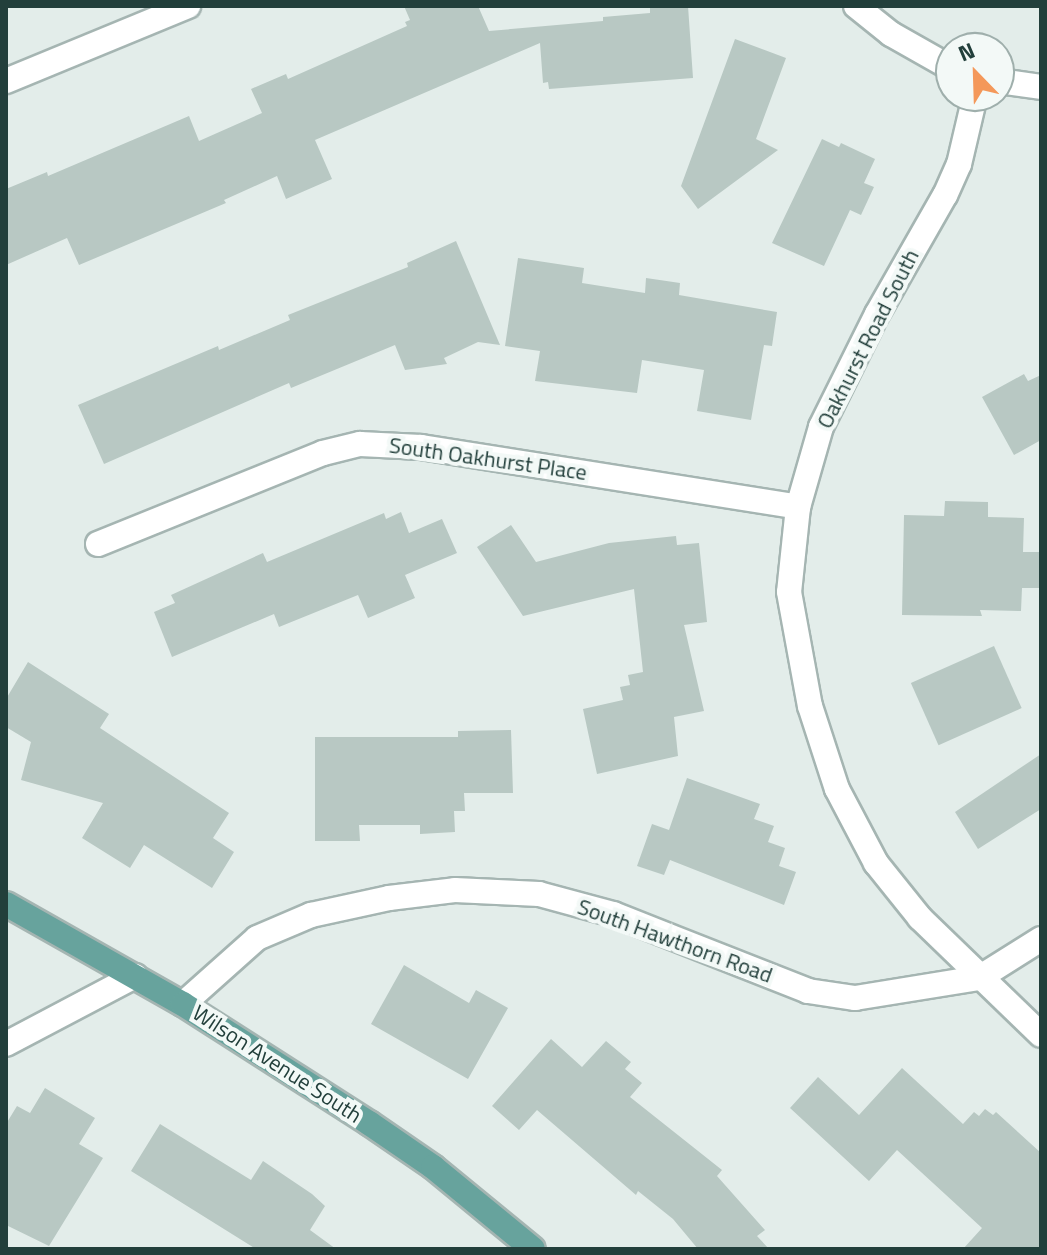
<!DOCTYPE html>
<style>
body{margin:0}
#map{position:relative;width:1047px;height:1255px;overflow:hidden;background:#e3edea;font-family:"Titillium Web",sans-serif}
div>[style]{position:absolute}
.building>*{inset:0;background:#b8c8c3;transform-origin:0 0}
.roads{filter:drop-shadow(2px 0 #a5b5b2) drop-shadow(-2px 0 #a5b5b2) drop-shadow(0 2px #a5b5b2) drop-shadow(0 -2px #a5b5b2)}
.minor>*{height:24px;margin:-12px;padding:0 12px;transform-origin:12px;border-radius:12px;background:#fff}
.major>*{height:24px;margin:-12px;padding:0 12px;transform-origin:12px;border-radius:12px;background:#67a39d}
span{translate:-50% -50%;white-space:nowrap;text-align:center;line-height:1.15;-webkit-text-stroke:8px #f3f9f7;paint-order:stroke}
.street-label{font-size:22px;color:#223f3b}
.frame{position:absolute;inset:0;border:8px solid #223f3b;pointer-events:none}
.north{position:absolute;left:935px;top:32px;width:80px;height:80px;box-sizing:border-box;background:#f3f9f7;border:2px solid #9fafac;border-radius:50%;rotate:337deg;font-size:22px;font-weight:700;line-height:32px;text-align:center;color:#223f3b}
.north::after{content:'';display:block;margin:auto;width:28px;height:36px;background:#f4985a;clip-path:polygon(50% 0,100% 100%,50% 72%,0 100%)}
</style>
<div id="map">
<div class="building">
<i style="clip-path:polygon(404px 6px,478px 6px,489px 31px,603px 21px,603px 17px,650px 13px,650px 6px,688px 6px,693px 78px,549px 89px,548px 82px,543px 83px,540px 43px,315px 140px,332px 179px,286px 199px,277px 176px,224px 200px,226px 203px,79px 265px,67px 238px,6px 265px,6px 189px,47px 172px,48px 176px,189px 116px,199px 141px,262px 113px,251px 89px,286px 74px,288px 79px,407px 26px,405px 22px,410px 20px)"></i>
<i style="clip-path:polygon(735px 39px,786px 58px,756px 139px,778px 150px,698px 209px,681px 186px)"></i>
<i style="clip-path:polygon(822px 139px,839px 147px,841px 143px,875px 159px,864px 183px,874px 187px,861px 215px,850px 210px,824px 266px,772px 243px)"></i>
<i style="clip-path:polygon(456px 241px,500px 345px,478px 342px,444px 358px,447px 364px,405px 370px,395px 345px,291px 388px,289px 383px,104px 464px,78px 405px,218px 346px,219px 350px,290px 320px,288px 315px,408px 267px,407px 263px)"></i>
<i style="clip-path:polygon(518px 258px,584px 268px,582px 283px,645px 293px,646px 278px,680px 283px,679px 295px,777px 312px,772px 346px,764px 345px,751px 420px,697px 411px,704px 370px,642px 360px,637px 393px,535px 381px,540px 351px,505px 346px)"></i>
<i style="clip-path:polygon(1024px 374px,1028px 381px,1041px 375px,1041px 440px,1014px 455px,982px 397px)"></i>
<i style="clip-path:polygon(945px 501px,988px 502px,988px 517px,1024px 518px,1023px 552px,1041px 552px,1041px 588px,1022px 588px,1021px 611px,980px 610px,982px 616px,902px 615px,904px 515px,944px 516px)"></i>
<i style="clip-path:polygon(401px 512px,409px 533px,442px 519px,457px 553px,405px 575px,415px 598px,368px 618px,358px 595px,279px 627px,274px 614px,172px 657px,154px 612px,175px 603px,171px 595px,263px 553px,267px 562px,384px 513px,386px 519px)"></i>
<i style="clip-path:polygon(511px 525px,536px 562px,609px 543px,676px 536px,677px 545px,699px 543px,707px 622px,684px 625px,704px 711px,674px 717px,678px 756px,597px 774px,583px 709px,623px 700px,620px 687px,630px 685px,628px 675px,643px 672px,634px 589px,523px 616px,477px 547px)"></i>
<i style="left:994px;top:646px;width:68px;height:91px;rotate:66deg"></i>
<i style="clip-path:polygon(28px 662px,109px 714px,100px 728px,229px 813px,213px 838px,234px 852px,212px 888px,144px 845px,130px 868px,82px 838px,103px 803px,21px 780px,31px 742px,6px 727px,6px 699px)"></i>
<i style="clip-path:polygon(511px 730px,513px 793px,464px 793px,465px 811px,454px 811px,455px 832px,420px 834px,420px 825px,359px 825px,360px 841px,315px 841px,315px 737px,458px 737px,458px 731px)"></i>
<i style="clip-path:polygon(1041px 754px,1041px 809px,978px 849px,955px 812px)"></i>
<i style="clip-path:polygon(687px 778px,760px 804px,754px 819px,774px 826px,768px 842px,785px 848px,779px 866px,796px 872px,784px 905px,670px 860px,664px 875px,637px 866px,652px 824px,669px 830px)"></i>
<i style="clip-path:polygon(404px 965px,469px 1003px,476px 990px,508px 1008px,468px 1079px,371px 1024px)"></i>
<i style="clip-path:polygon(551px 1039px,582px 1067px,606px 1041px,631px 1062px,625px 1069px,642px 1083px,630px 1097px,722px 1170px,717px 1176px,765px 1230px,757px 1236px,769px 1249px,698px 1249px,673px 1219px,638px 1191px,636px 1195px,537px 1110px,519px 1130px,492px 1106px)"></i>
<i style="clip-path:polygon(902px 1068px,963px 1124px,974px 1112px,979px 1116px,985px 1109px,993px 1115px,996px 1112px,1041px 1153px,1041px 1249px,963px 1249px,982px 1228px,897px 1150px,869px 1181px,790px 1108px,818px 1077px,859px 1115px)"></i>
<i style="clip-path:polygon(45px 1088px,95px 1118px,79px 1144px,103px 1158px,49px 1246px,6px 1225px,6px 1124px,17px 1106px,30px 1113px)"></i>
<i style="clip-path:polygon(160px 1124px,251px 1180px,263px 1161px,312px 1194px,325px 1206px,310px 1230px,336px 1249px,256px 1249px,131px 1171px)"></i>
</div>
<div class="roads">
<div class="minor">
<i style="left:856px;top:6px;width:45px;rotate:38.7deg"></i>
<i style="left:891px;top:34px;width:69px;rotate:29.5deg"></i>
<i style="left:6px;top:81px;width:197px;rotate:-22.4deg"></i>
<i style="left:999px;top:81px;width:42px;rotate:8.1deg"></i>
<i style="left:975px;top:96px;width:70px;rotate:103.2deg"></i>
<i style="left:959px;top:164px;width:34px;rotate:114deg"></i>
<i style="left:945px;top:195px;width:137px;rotate:119.7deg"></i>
<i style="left:877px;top:314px;width:126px;rotate:116.4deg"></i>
<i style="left:821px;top:427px;width:83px;rotate:106deg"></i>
<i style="left:798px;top:507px;width:85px;rotate:96deg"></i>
<i style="left:789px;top:592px;width:116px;rotate:79.6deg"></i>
<i style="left:810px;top:706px;width:87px;rotate:72deg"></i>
<i style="left:837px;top:789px;width:84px;rotate:62.2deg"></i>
<i style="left:876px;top:863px;width:70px;rotate:51.3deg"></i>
<i style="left:920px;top:918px;width:168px;rotate:44deg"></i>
<i style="left:98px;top:544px;width:243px;rotate:-22deg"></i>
<i style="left:323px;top:453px;width:38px;rotate:-14deg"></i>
<i style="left:360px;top:444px;width:61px;rotate:2.8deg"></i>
<i style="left:421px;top:447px;width:382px;rotate:9deg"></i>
<i style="left:183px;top:1004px;width:99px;rotate:-41.7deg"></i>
<i style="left:257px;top:938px;width:59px;rotate:-23.1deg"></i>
<i style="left:311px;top:915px;width:80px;rotate:-12.3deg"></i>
<i style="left:389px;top:898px;width:66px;rotate:-6.9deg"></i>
<i style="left:455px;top:890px;width:84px;rotate:2.7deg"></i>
<i style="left:539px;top:894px;width:77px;rotate:15.1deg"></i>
<i style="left:613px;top:914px;width:210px;rotate:21.5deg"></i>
<i style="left:808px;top:991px;width:48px;rotate:8.5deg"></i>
<i style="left:855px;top:998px;width:126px;rotate:-9.2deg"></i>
<i style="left:979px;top:978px;width:73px;rotate:-32.2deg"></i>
<i style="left:6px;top:1044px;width:146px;rotate:-27.8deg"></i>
</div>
<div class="major">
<i style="left:6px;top:904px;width:203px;rotate:29.5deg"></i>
<i style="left:183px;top:1004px;width:221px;rotate:32.6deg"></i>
<i style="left:369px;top:1123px;width:78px;rotate:34.5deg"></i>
<i style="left:433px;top:1167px;width:129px;rotate:39.4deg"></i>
</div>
</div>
<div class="street-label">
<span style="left:868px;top:339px;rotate:-63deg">Oakhurst Road South</span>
<span style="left:488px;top:459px;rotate:8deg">South Oakhurst Place</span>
<span style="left:675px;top:941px;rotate:20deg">South Hawthorn Road</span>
<span style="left:277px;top:1064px;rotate:33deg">Wilson Avenue South</span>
</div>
<div class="frame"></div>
<div class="north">N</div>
</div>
